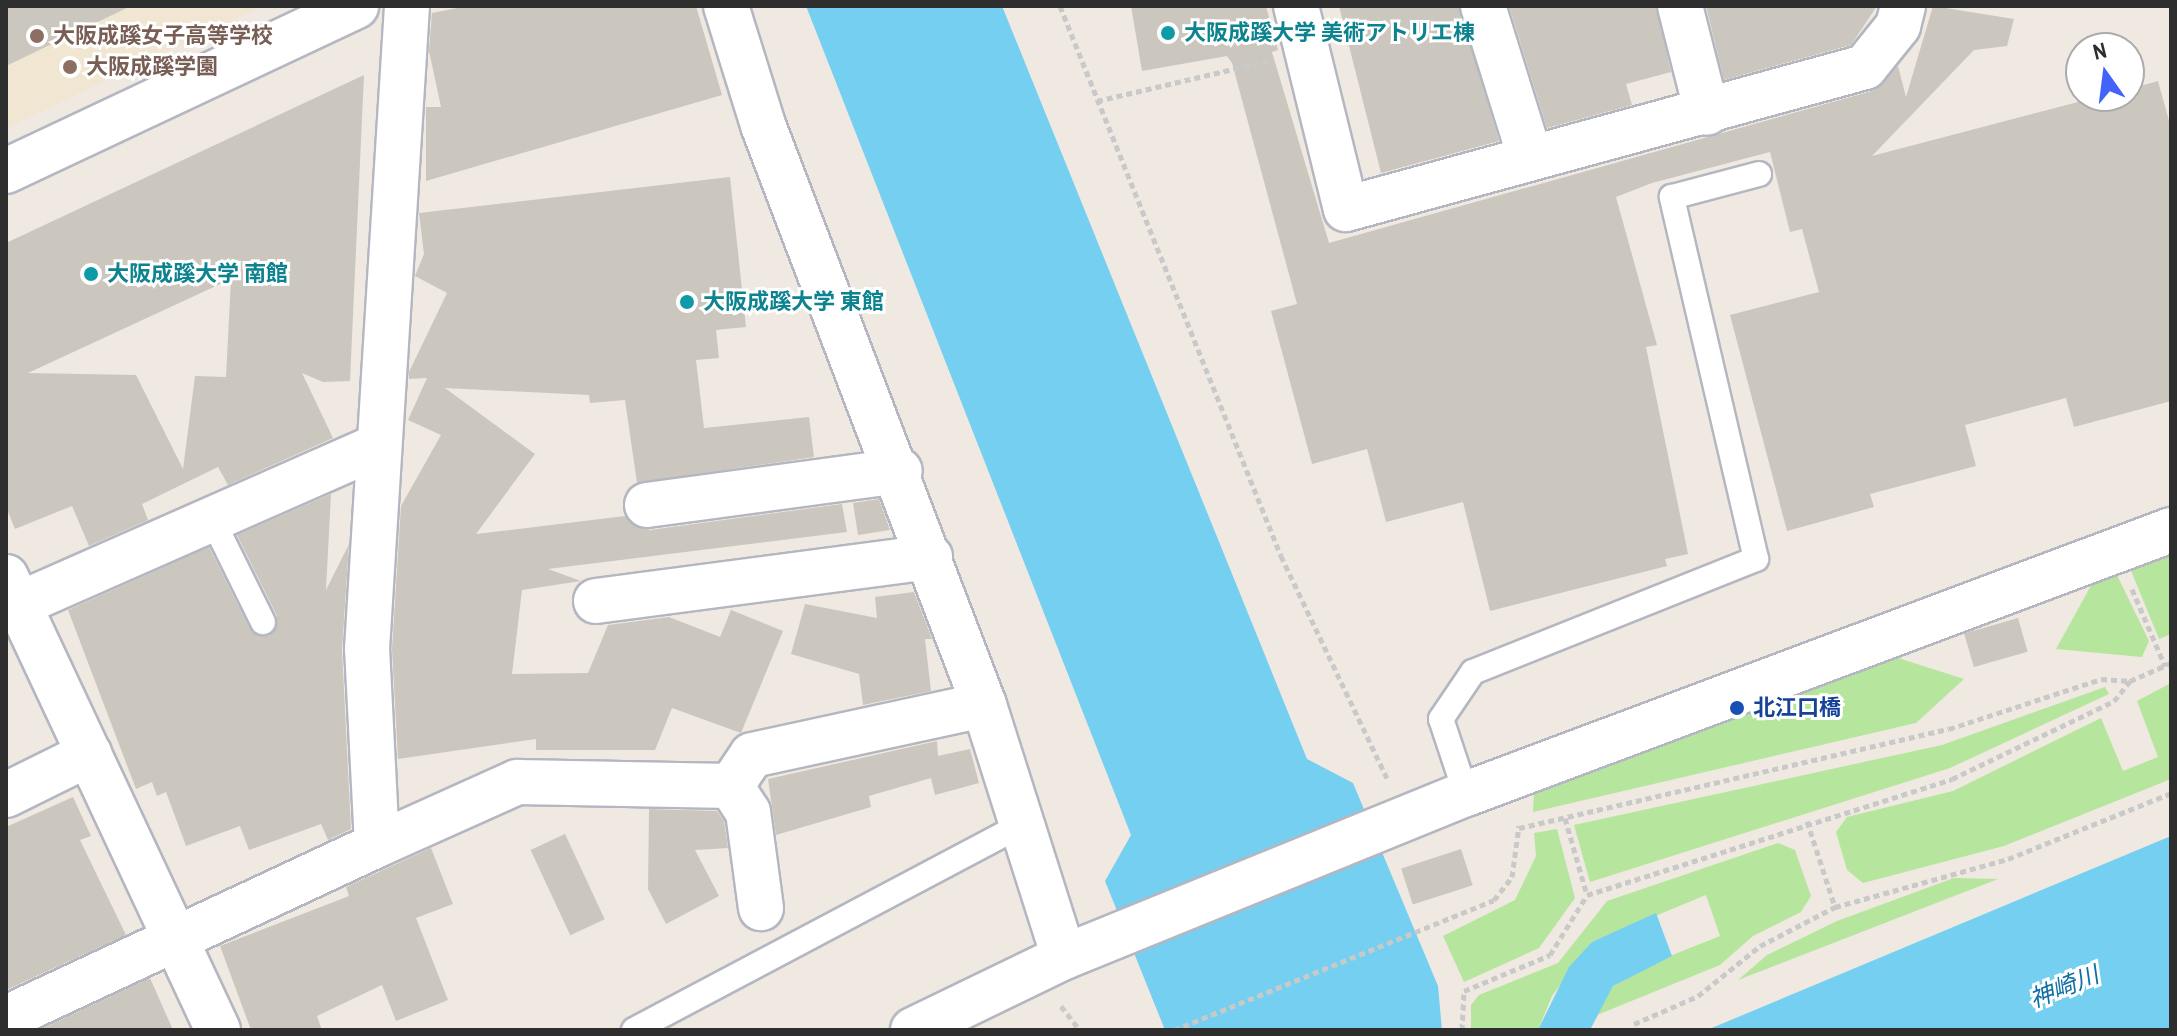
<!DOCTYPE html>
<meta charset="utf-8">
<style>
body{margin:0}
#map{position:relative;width:2177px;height:1036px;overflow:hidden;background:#efe9e1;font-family:"Archivo Narrow","Noto Sans JP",sans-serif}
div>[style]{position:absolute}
.education>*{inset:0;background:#f0e6d1}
.green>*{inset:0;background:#b6e59e}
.water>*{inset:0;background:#75cff0}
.building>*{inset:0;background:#cbc7bf;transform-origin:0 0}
.path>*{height:5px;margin-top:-2.5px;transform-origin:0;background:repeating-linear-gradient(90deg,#c9c9c9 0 6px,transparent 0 10px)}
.roads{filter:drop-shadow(2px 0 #b4b7c1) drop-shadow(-2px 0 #b4b7c1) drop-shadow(0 2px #b4b7c1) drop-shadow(0 -2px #b4b7c1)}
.lane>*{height:24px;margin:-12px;padding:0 12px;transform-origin:12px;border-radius:12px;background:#fff}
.street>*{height:44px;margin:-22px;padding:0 22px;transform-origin:22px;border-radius:22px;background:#fff}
.secondary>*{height:44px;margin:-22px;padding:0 22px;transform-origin:22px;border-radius:22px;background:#fff}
.dots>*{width:22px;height:22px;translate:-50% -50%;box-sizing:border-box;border:4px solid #fff;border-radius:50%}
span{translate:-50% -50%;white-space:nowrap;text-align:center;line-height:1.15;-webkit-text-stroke:6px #fff;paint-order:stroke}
.culture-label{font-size:22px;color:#0d838f;font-weight:700}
.left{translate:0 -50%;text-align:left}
.education-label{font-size:22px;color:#785e54;font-weight:700}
.transit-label{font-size:22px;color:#164399;font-weight:700}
.water-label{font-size:24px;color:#0d6fa3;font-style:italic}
.frame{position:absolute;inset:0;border:8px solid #2e2e2e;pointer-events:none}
.north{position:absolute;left:2065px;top:32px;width:80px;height:80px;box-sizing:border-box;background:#fff;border:2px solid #ababab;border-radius:50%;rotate:346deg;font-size:22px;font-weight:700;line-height:32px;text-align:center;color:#2e2e2e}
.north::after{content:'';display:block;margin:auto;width:28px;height:36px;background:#4264fb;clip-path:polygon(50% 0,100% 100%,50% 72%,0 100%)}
</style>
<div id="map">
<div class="education">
<i style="clip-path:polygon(6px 6px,263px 6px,6px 128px)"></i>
</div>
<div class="green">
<i style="clip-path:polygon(2171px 553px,2171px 634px,2159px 639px,2130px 568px)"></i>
<i style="clip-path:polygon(2116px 573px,2149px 641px,2142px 657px,2056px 649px,2093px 582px)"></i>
<i style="clip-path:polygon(1892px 656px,1964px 679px,1916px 723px,1533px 812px,1534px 793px)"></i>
<i style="clip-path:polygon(2171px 683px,2171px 779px,2004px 846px,1863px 883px,1847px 870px,1836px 832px,1847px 817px,1953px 791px,2101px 718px,2123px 771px,2158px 757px,2137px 701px)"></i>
<i style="clip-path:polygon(2105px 687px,2109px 694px,1950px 768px,1590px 882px,1574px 825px,1942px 745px)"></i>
<i style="clip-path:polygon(1557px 829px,1575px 898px,1539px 948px,1464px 982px,1443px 936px,1515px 900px,1536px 856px,1534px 833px)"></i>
<i style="clip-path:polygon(1778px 843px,1795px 850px,1811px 896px,1801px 912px,1753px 936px,1720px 965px,1597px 1015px,1613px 986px,1640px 968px,1720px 936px,1706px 895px,1592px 942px,1552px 996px,1538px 1030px,1471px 1030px,1471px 1005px,1479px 995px,1558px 963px,1607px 901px)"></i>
<i style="clip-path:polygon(1954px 878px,1998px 879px,1738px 980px,1767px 955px,1837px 921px)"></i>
</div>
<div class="water">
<i style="clip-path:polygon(806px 6px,1002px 6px,1307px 759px,1353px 783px,1438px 986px,1442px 1030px,1165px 1030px,1105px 881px,1131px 835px)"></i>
<i style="clip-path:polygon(2171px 836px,2171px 1030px,1707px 1030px,2044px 889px)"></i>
<i style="clip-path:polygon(1656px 913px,1672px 956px,1613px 986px,1590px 1030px,1538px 1030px,1569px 967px,1592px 942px)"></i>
</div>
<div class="building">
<i style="clip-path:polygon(6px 6px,131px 6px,6px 66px)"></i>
<i style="clip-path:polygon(467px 6px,696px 6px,722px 95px,426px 181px,426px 107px,441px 107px,429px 51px,432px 13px)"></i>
<i style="clip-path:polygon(1131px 6px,1266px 6px,1278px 50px,1272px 52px,1329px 243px,1872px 91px,1898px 66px,1906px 97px,1933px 6px,2014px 19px,2007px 46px,1974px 50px,1872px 156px,2101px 96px,2129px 96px,2129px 89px,2158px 81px,2171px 128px,2171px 401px,2074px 427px,2066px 398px,1965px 425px,1976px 466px,1870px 494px,1874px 507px,1787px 531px,1730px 315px,1819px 292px,1802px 229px,1790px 232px,1770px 152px,1652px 183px,1616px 197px,1657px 345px,1646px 347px,1688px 554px,1665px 559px,1667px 566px,1490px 611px,1463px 502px,1386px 522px,1367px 449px,1312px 464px,1271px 311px,1297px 304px,1232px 63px,1227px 56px,1142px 71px)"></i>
<i style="clip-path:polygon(1339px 6px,1459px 6px,1499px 141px,1381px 173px)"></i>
<i style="clip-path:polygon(1509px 6px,1656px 6px,1671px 72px,1626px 84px,1632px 105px,1547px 128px)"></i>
<i style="clip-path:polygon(1706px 6px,1877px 6px,1851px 45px,1724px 80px)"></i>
<i style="clip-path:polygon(evenodd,364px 75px,350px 381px,323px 382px,302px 373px,333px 438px,228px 485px,218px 467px,142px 504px,148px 520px,89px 546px,72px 506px,15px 529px,6px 507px,6px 243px,364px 75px,231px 279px,226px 377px,195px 376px,183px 469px,136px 375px,28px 373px,231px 279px)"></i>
<i style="clip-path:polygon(730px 177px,746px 327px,716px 330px,719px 358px,696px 360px,704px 428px,809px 417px,814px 457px,637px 483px,625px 400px,590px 403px,589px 395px,445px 388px,535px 454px,476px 534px,625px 516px,650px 530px,842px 504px,847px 532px,548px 569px,581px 581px,522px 590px,512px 674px,588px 673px,608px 625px,669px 617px,720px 637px,731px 610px,783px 631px,741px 733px,672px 708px,655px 750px,536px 750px,536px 739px,398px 759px,392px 649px,401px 506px,441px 435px,408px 420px,427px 378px,409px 379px,409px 372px,447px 293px,415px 276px,424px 254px,419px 213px)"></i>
<i style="clip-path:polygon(331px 494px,326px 590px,349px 544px,342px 650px,351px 829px,328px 840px,321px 824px,249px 850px,240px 826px,186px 846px,166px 792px,157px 796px,152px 782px,136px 789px,68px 610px,209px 547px,250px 629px,269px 636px,277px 616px,237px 535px)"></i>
<i style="clip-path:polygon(879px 499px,890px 530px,858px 535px,853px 503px)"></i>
<i style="clip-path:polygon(914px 592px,932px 639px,925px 639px,931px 691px,863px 705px,859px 674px,791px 654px,805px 604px,877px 618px,875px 597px)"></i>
<i style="left:2018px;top:618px;width:35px;height:56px;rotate:74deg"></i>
<i style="clip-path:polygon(937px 741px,938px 756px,970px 749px,979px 783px,935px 795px,931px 778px,869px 796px,871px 807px,776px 835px,768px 779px)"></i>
<i style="clip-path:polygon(73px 797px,91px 836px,80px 840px,126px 935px,6px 990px,6px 827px)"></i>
<i style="clip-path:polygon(649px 809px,717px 811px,724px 821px,728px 848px,695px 850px,719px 896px,666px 924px,648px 889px)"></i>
<i style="left:565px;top:834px;width:94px;height:38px;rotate:65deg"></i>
<i style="clip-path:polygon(431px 848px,453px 904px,416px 918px,448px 1000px,396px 1021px,382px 985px,317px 1016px,322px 1030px,251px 1030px,220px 946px,349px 896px,346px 887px)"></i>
<i style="left:1461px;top:849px;width:38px;height:63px;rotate:72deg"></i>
<i style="clip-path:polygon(150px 978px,173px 1030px,39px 1030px)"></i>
</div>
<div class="path">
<i style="left:1060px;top:6px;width:593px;rotate:68.11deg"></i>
<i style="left:1281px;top:556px;width:246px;rotate:64.5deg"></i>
<i style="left:1097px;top:101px;width:175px;rotate:-13.2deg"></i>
<i style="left:2132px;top:589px;width:84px;rotate:66.8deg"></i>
<i style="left:1565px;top:818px;width:80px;rotate:74.1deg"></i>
<i style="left:1807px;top:821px;width:90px;rotate:72deg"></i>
<i style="left:1519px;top:828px;width:441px;rotate:-13deg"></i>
<i style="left:1949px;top:729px;width:160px;rotate:-18.2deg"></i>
<i style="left:2101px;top:679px;width:29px;rotate:4deg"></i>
<i style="left:2130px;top:681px;width:45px;rotate:-23.7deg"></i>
<i style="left:1061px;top:1006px;width:31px;rotate:52deg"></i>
<i style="left:1634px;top:1024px;width:70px;rotate:-23.6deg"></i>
<i style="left:1698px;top:996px;width:80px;rotate:-38.9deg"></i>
<i style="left:1760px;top:946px;width:85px;rotate:-27.5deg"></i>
<i style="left:1835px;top:907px;width:180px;rotate:-15.5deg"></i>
<i style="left:2008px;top:859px;width:176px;rotate:-22deg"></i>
<i style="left:1174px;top:1030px;width:345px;rotate:-22.1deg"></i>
<i style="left:1494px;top:900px;width:29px;rotate:-52deg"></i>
<i style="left:1512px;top:877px;width:52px;rotate:-82.3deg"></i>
<i style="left:1462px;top:1030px;width:39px;rotate:-87deg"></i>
<i style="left:1464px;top:991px;width:93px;rotate:-22.7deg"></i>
<i style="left:1550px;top:955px;width:70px;rotate:-58.3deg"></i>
<i style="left:1587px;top:895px;width:383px;rotate:-17.6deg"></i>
<i style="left:1952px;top:779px;width:180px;rotate:-25.7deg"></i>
<i style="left:2114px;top:701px;width:26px;rotate:-51deg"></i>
</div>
<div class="roads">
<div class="lane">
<i style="left:212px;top:519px;width:115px;rotate:63.7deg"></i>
<i style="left:1466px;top:794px;width:79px;rotate:-108.4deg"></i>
<i style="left:1441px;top:719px;width:57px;rotate:-55.8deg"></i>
<i style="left:1473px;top:672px;width:305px;rotate:-21.8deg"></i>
<i style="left:1756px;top:559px;width:372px;rotate:-103.1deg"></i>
<i style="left:1672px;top:197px;width:90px;rotate:-14.8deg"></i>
<i style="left:634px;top:1030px;width:436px;rotate:-27.9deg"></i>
</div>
<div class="street">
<i style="left:726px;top:6px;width:125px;rotate:72.7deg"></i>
<i style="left:763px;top:125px;width:621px;rotate:69.14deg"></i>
<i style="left:984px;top:705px;width:264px;rotate:72.4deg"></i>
<i style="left:1296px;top:6px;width:209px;rotate:76.2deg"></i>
<i style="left:1346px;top:209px;width:538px;rotate:-15.3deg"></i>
<i style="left:1865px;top:67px;width:53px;rotate:-51.2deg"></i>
<i style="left:1898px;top:26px;width:21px;rotate:-76deg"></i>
<i style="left:1483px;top:6px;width:158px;rotate:72.7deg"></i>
<i style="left:1680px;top:6px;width:110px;rotate:75.8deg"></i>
<i style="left:647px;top:505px;width:255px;rotate:-7.7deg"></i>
<i style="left:6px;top:577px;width:500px;rotate:64.92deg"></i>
<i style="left:596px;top:601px;width:337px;rotate:-7.5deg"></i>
<i style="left:6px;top:610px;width:406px;rotate:-23.8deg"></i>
<i style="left:731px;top:786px;width:31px;rotate:57deg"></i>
<i style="left:748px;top:812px;width:97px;rotate:82.3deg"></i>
<i style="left:6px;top:795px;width:93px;rotate:-26.3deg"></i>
<i style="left:377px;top:845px;width:154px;rotate:-24.2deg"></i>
<i style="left:517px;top:782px;width:214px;rotate:1.1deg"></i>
<i style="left:731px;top:786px;width:37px;rotate:-56deg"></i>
<i style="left:752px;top:755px;width:237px;rotate:-12.2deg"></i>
<i style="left:6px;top:1018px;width:409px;rotate:-25deg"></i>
<i style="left:377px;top:845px;width:196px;rotate:-92.9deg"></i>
<i style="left:367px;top:649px;width:644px;rotate:-86.44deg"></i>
</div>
<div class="secondary">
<i style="left:6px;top:171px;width:387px;rotate:-25.2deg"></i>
<i style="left:913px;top:1030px;width:168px;rotate:-25.8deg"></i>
<i style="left:1064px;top:957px;width:434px;rotate:-22.1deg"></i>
<i style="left:1466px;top:794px;width:753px;rotate:-20.53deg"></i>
</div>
</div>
<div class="dots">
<i style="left:1168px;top:33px;background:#0f9aa8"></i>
<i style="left:37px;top:36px;background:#8d6e63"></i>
<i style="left:70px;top:67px;background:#8d6e63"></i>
<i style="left:91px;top:274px;background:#0f9aa8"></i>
<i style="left:687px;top:302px;background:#0f9aa8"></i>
<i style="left:1737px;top:708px;background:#1a4fb4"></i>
</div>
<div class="culture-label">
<span class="left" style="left:1184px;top:33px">大阪成蹊大学 美術アトリエ棟</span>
<span class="left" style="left:107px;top:274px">大阪成蹊大学 南館</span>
<span class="left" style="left:703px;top:302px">大阪成蹊大学 東館</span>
</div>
<div class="education-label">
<span class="left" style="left:53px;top:36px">大阪成蹊女子高等学校</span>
<span class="left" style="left:86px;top:67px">大阪成蹊学園</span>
</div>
<div class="transit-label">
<span class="left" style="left:1753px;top:708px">北江口橋</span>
</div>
<div class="water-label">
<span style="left:2064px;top:987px;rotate:-22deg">神崎川</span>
</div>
<div class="frame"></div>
<div class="north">N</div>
</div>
